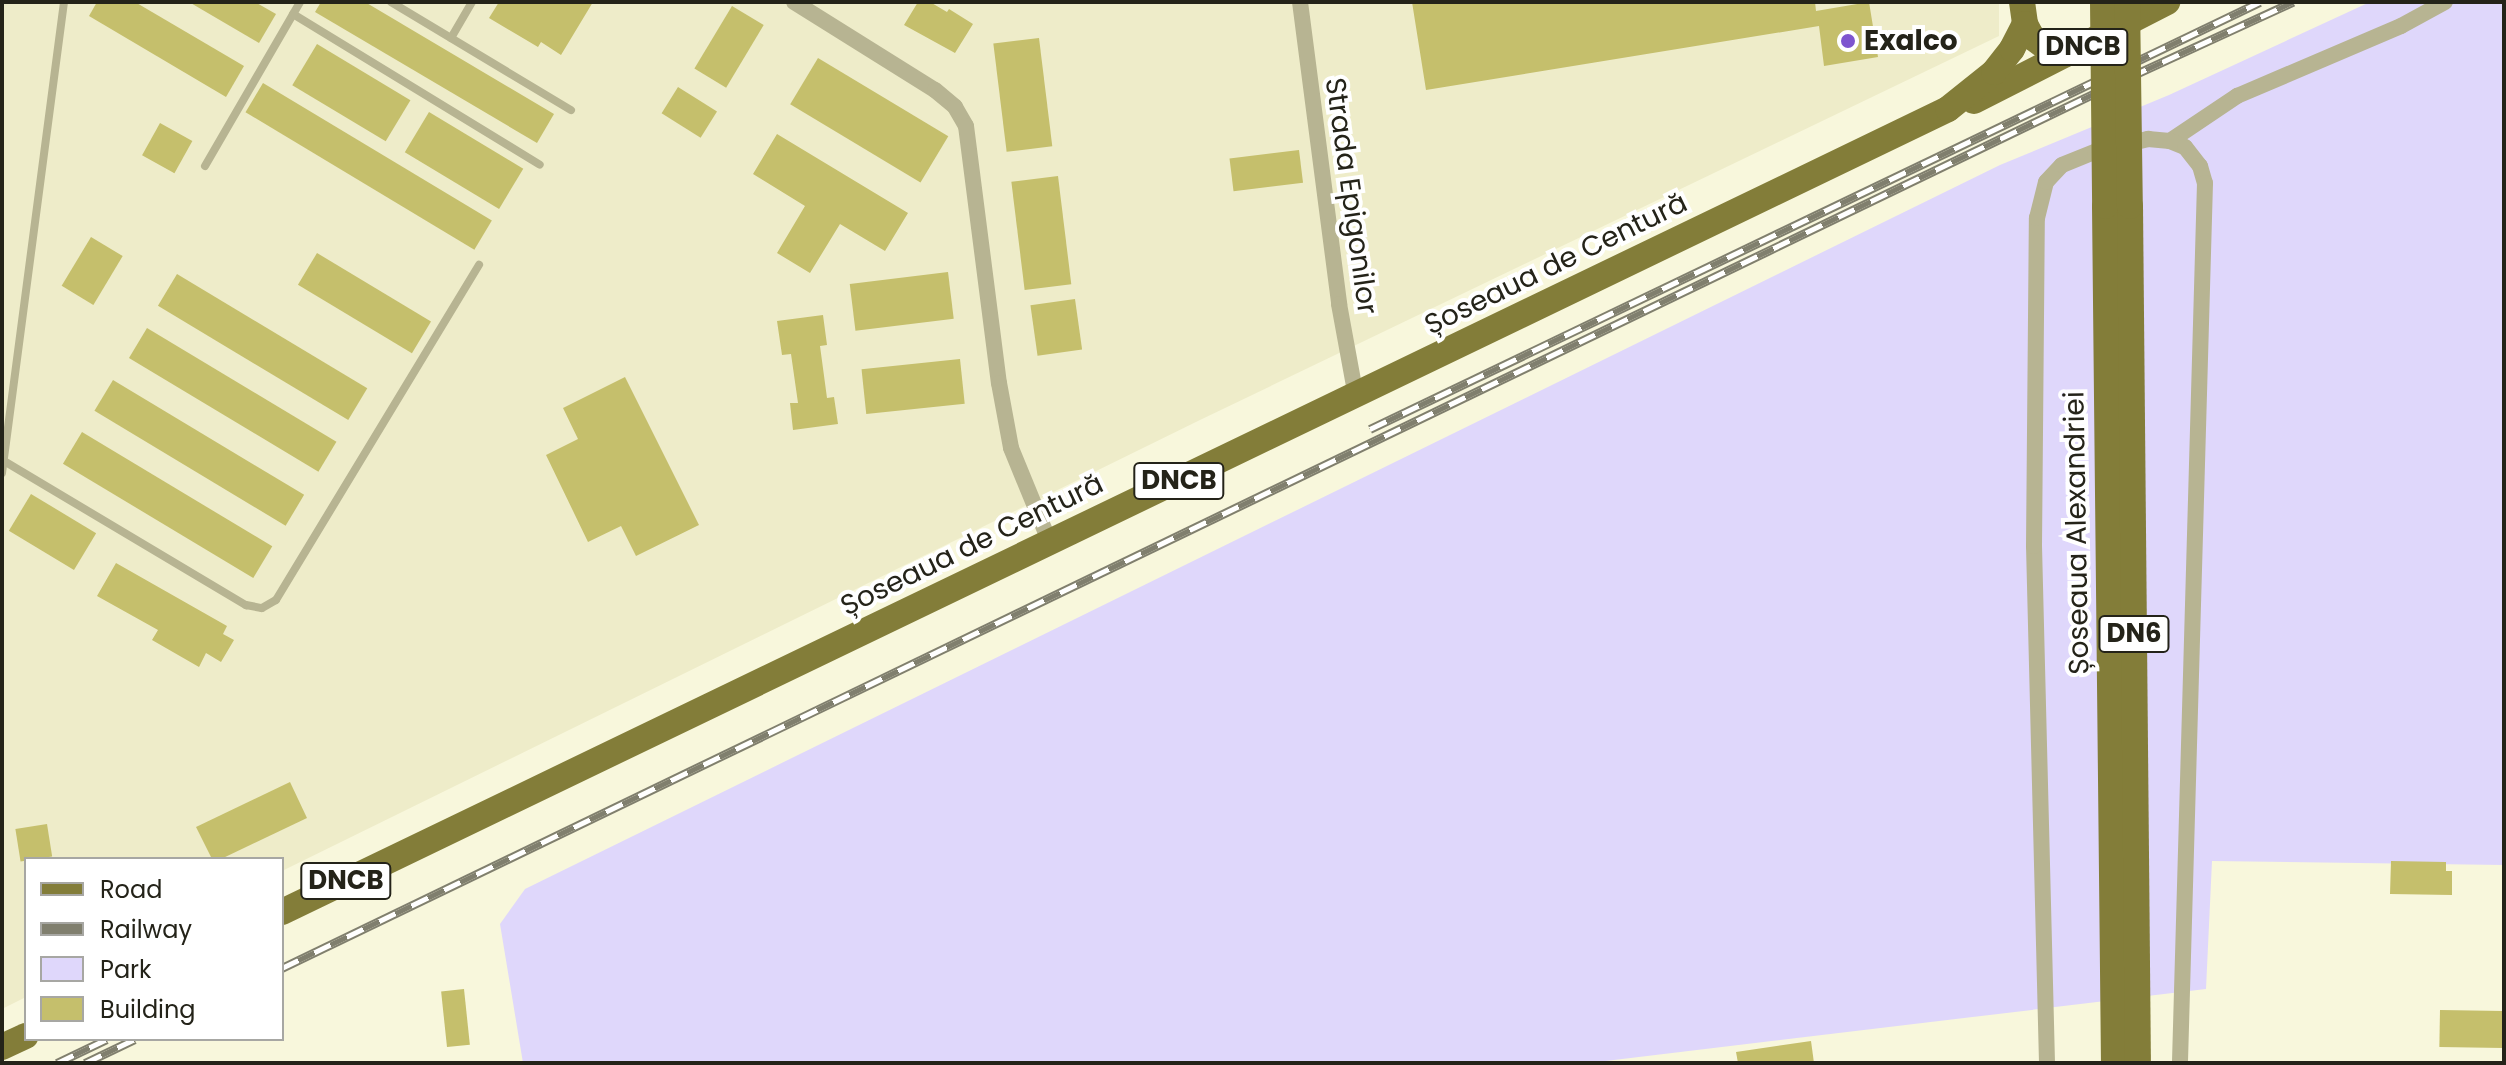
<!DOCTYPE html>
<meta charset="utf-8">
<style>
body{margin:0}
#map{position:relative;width:2506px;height:1065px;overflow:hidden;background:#f8f7dc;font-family:Poppins,sans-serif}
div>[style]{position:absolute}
.built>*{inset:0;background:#eeecc9}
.green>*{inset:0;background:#dfd7fb}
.building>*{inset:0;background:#c5bf6c;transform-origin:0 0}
.service>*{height:8px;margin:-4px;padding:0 4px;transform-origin:4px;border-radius:4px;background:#b7b492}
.minor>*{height:16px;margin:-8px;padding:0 8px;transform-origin:8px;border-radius:8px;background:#b7b492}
.primary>*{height:26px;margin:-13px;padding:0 13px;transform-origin:13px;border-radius:13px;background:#837d39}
.rail>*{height:9px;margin-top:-4.5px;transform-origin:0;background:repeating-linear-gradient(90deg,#fff 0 18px,#807f6e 0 36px);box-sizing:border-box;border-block:2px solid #807f6e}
.primary-bridge>*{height:26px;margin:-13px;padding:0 13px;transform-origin:13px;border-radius:13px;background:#837d39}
.dots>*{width:22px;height:22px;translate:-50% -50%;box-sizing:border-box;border:4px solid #fff;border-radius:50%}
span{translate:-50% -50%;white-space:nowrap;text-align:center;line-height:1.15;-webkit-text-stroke:8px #fff;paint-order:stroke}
.shield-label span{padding:2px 6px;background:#fff;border:2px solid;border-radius:6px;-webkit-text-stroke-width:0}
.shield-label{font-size:26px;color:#242319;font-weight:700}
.poi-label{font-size:28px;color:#242319;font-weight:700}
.left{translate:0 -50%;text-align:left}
.street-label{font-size:28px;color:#242319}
.frame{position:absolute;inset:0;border:4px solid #242319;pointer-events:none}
.legend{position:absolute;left:24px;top:857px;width:260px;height:184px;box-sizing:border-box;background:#fff;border:2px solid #a7a7a3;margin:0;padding:10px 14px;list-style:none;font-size:24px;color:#242319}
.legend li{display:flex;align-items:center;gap:16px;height:40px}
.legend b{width:40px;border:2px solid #a7a7a3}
</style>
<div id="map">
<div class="built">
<i style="clip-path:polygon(2px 2px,1999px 2px,1999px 36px,1200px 420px,282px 871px,282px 859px,26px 859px,26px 997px,2px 1009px)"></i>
</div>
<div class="green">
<i style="clip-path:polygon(2370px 2px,2504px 2px,2504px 865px,2212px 861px,2206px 989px,1589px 1063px,523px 1063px,500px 924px,525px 889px,2000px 165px,2169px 95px)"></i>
</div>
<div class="building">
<i style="clip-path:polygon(97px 2px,135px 2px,244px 66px,226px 97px,89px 16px)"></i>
<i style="clip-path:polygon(189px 2px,255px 2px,276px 14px,259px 43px)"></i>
<i style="clip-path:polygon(321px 2px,365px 2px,554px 114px,537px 143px,315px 12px)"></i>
<i style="clip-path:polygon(499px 2px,593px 2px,561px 55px,541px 42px,538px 47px,489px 18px)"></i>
<i style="clip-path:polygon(918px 2px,930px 2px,947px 12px,949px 9px,973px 24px,955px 53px,904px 25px)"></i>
<i style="clip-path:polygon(1412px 2px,1815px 2px,1816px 11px,1869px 2px,1878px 57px,1824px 66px,1819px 26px,1426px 90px)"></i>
<i style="left:732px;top:6px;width:37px;height:73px;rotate:31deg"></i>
<i style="left:1039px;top:38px;width:109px;height:46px;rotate:83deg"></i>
<i style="left:317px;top:44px;width:109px;height:48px;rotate:31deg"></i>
<i style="left:818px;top:58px;width:152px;height:54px;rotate:31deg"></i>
<i style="left:263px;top:83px;width:267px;height:34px;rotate:31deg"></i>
<i style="left:678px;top:87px;width:46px;height:31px;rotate:32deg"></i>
<i style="left:429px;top:112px;width:110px;height:47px;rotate:31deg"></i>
<i style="left:160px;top:123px;width:37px;height:37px;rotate:29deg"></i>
<i style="clip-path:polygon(777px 134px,908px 213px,885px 251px,840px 224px,810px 273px,777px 253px,805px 206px,753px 174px)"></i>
<i style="left:1299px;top:150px;width:33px;height:70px;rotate:83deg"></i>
<i style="left:1058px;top:176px;width:109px;height:47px;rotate:83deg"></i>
<i style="left:91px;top:237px;width:37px;height:57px;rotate:31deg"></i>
<i style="left:317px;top:253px;width:133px;height:37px;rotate:31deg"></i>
<i style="left:948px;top:272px;width:47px;height:99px;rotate:83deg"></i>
<i style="left:177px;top:274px;width:222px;height:37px;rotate:31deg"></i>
<i style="left:1075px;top:299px;width:51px;height:45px;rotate:82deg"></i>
<i style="clip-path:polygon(823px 315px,827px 345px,820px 346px,827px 398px,834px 397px,838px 424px,793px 430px,790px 403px,798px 403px,791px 354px,782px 355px,777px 321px)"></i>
<i style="left:147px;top:328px;width:221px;height:35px;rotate:31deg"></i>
<i style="left:960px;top:359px;width:45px;height:99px;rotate:84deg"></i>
<i style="clip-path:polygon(625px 377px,699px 525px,636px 556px,621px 526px,588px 542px,546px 455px,578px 439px,563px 408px)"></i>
<i style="left:113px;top:380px;width:223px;height:36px;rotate:31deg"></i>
<i style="left:82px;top:432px;width:222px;height:37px;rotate:31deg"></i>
<i style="left:31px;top:494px;width:76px;height:43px;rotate:31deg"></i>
<i style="clip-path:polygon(116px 563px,227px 626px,223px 634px,234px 640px,221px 662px,206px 653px,199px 667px,152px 640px,158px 630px,97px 596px)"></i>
<i style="clip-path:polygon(290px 782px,307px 818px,221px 859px,212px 859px,196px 827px)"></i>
<i style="left:47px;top:824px;width:33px;height:32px;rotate:81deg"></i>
<i style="clip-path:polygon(2391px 861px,2446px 862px,2446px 871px,2452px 871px,2452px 895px,2390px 894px)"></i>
<i style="left:464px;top:989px;width:56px;height:23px;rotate:84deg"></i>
<i style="left:2440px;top:1010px;width:64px;height:37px;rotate:1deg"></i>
<i style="clip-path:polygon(1811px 1041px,1814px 1063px,1738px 1063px,1736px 1052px)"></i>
</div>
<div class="service">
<i style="left:391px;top:2px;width:210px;rotate:31deg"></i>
<i style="left:293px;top:14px;width:289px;rotate:31.4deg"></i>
<i style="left:451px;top:38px;width:42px;rotate:-59.7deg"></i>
<i style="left:205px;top:166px;width:190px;rotate:-59.9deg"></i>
<i style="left:4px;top:461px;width:282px;rotate:30.8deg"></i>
<i style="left:246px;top:605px;width:16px;rotate:11deg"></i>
<i style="left:262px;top:608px;width:16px;rotate:-30deg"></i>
<i style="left:276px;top:600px;width:392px;rotate:-58.8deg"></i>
<i style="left:2px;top:473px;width:475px;rotate:-82.5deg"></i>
</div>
<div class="minor">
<i style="left:794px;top:2px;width:166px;rotate:32deg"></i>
<i style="left:935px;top:90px;width:26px;rotate:40deg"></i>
<i style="left:955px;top:107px;width:22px;rotate:60deg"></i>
<i style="left:966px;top:126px;width:259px;rotate:82.7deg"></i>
<i style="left:999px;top:383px;width:66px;rotate:79.5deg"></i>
<i style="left:1011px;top:448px;width:103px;rotate:67.7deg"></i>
<i style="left:1300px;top:2px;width:305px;rotate:82.6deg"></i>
<i style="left:1339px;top:304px;width:95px;rotate:79.6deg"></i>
<i style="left:2170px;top:141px;width:81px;rotate:-33.9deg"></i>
<i style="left:2237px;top:96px;width:178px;rotate:-23.1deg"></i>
<i style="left:2401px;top:26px;width:50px;rotate:-28.6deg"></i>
<i style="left:2047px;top:1063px;width:517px;rotate:-91.44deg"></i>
<i style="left:2034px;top:546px;width:328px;rotate:-89.5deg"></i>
<i style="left:2037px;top:218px;width:37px;rotate:-76deg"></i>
<i style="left:2046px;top:182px;width:23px;rotate:-47deg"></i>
<i style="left:2062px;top:165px;width:35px;rotate:-22deg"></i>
<i style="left:2095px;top:152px;width:55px;rotate:-13.8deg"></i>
<i style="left:2148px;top:139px;width:22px;rotate:5deg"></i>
<i style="left:2170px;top:141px;width:16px;rotate:22deg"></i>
<i style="left:2185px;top:147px;width:24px;rotate:52deg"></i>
<i style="left:2200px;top:166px;width:18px;rotate:74deg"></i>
<i style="left:2205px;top:183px;width:880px;rotate:91.63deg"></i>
</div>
<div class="primary">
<i style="left:2022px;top:2px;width:22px;rotate:82deg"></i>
<i style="left:2025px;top:24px;width:15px;rotate:62deg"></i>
<i style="left:2032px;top:37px;width:25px;rotate:37deg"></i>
<i style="left:2052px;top:52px;width:14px;rotate:8deg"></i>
<i style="left:2066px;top:54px;width:114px;rotate:-27.2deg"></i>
<i style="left:1974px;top:101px;width:103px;rotate:-27.1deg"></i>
<i style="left:2105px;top:206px;width:857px;rotate:89.4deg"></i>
<i style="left:2130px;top:206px;width:857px;rotate:89.47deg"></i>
<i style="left:282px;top:912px;width:1849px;rotate:-25.73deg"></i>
<i style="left:1948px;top:109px;width:59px;rotate:-38.8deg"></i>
<i style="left:1994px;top:72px;width:29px;rotate:-52deg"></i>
<i style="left:2012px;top:49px;width:28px;rotate:-63deg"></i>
<i style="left:2px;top:1047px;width:26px;rotate:-25deg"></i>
</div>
<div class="rail">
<i style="left:1370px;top:429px;width:987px;rotate:-25.63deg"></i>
<i style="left:282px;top:968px;width:2015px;rotate:-25.76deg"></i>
<i style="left:2097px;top:92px;width:216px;rotate:-24.7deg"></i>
<i style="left:57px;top:1063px;width:55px;rotate:-25.6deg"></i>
<i style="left:85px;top:1063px;width:55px;rotate:-25.6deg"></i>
</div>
<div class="primary-bridge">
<i style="left:2103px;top:2px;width:204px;rotate:89.4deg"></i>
<i style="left:2127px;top:2px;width:204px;rotate:89.2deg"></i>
</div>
<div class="dots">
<i style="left:1848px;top:41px;background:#7e55cf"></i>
</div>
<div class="shield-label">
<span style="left:2083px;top:47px">DNCB</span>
<span style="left:1179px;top:481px">DNCB</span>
<span style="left:2134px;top:634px">DN6</span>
<span style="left:346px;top:881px">DNCB</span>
</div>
<div class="poi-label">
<span class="left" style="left:1864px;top:41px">Exalco</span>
</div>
<div class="street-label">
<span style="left:1351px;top:196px;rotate:82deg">Strada Epigonilor</span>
<span style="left:1556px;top:264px;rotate:-26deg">Șoseaua de Centură</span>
<span style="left:2077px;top:533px;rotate:-91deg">Șoseaua Alexandriei</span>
<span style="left:972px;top:545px;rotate:-26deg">Șoseaua de Centură</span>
</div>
<div class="frame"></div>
<ul class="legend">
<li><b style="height:10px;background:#837d39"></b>Road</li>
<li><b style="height:10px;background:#807f6e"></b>Railway</li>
<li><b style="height:22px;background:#dfd7fb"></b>Park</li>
<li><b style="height:22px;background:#c5bf6c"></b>Building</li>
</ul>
</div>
